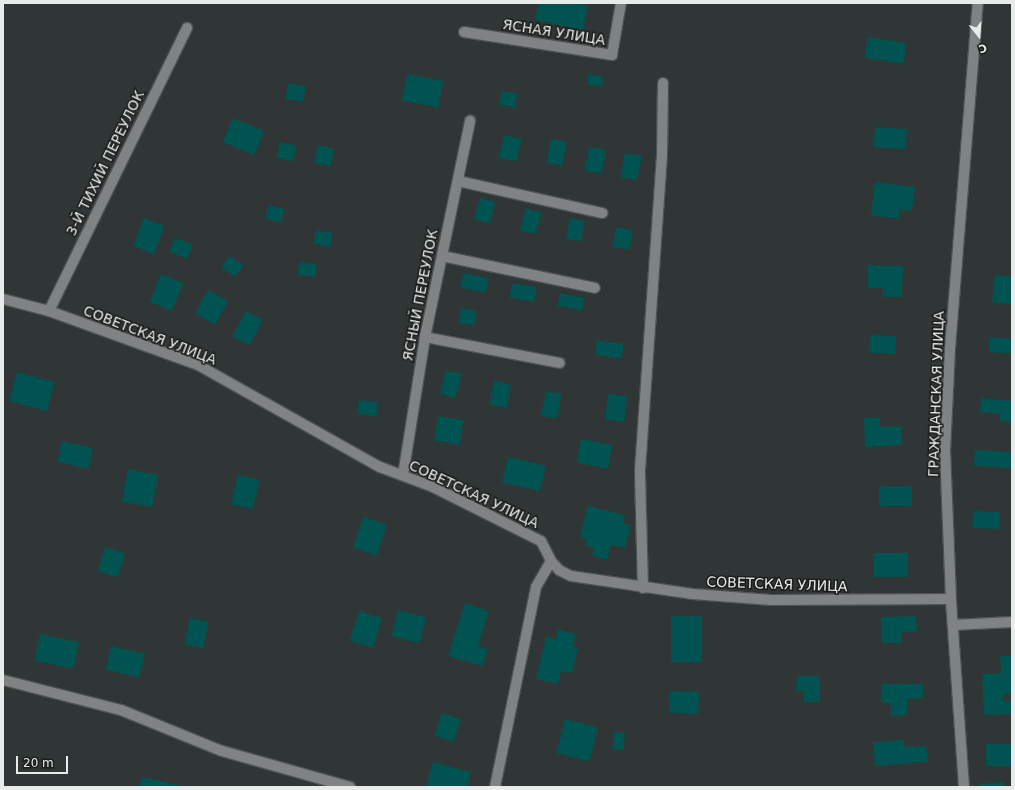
<!DOCTYPE html>
<meta charset="utf-8">
<style>
body{margin:0}
#map{position:relative;width:1015px;height:790px;overflow:hidden;background:#303635;font-family:"DejaVu Sans",sans-serif}
div>[style]{position:absolute}
.building>*{inset:0;background:#005350;transform-origin:0 0}
.roads{filter:drop-shadow(1px 0 #4d5352) drop-shadow(-1px 0 #4d5352) drop-shadow(0 1px #4d5352) drop-shadow(0 -1px #4d5352)}
.minor>*{height:10px;margin:-5px;padding:0 5px;transform-origin:5px;border-radius:5px;background:#808383}
span{translate:-50% -50%;white-space:nowrap;text-align:center;line-height:1.15;-webkit-text-stroke:3px #1a1d1c;paint-order:stroke}
.street-label{font-size:14px;color:#e7ebea}
.frame{position:absolute;inset:0;border:4px solid #e7ebea;pointer-events:none}
.north{position:absolute;left:959px;top:16px;width:40px;height:40px;-webkit-text-stroke:3px #1a1d1c;paint-order:stroke;rotate:163deg;font-size:11px;font-weight:700;line-height:16px;text-align:center;color:#e7ebea}
.north::after{content:'';display:block;margin:auto;width:14px;height:18px;background:#e7ebea;clip-path:polygon(50% 0,100% 100%,50% 72%,0 100%)}
.scale{position:absolute;left:16px;top:756px;width:52px;height:18px;box-sizing:border-box;border:2px solid #e7ebea;border-top:0;padding-left:5px;font-size:12px;line-height:14px;white-space:nowrap;color:#e7ebea;-webkit-text-stroke:3px #1a1d1c;paint-order:stroke}
</style>
<div id="map">
<div class="building">
<i style="clip-path:polygon(539px 3px,575px 3px,588px 6px,583px 30px,535px 20px)"></i>
<i style="left:868px;top:37px;width:39px;height:21px;rotate:9deg"></i>
<i style="left:407px;top:74px;width:37px;height:27px;rotate:11deg"></i>
<i style="clip-path:polygon(588px 74px,603px 77px,602px 86px,587px 85px)"></i>
<i style="left:288px;top:83px;width:18px;height:16px;rotate:9deg"></i>
<i style="left:502px;top:91px;width:16px;height:14px;rotate:11deg"></i>
<i style="left:233px;top:118px;width:34px;height:26px;rotate:23deg"></i>
<i style="left:875px;top:127px;width:32px;height:20px;rotate:4deg"></i>
<i style="left:504px;top:135px;width:18px;height:23px;rotate:13deg"></i>
<i style="left:551px;top:139px;width:16px;height:24px;rotate:11deg"></i>
<i style="left:280px;top:142px;width:17px;height:16px;rotate:13deg"></i>
<i style="left:318px;top:145px;width:17px;height:18px;rotate:13deg"></i>
<i style="left:589px;top:147px;width:17px;height:24px;rotate:10deg"></i>
<i style="left:625px;top:153px;width:17px;height:25px;rotate:10deg"></i>
<i style="clip-path:polygon(875px 182px,915px 187px,912px 211px,900px 209px,899px 219px,871px 215px)"></i>
<i style="left:480px;top:198px;width:16px;height:22px;rotate:15deg"></i>
<i style="left:269px;top:205px;width:16px;height:14px;rotate:14deg"></i>
<i style="left:526px;top:208px;width:16px;height:23px;rotate:15deg"></i>
<i style="left:144px;top:218px;width:22px;height:30px;rotate:21deg"></i>
<i style="left:570px;top:218px;width:15px;height:21px;rotate:11deg"></i>
<i style="left:616px;top:227px;width:17px;height:20px;rotate:10deg"></i>
<i style="left:316px;top:230px;width:17px;height:14px;rotate:10deg"></i>
<i style="left:175px;top:238px;width:19px;height:15px;rotate:21deg"></i>
<i style="left:229px;top:256px;width:17px;height:14px;rotate:33deg"></i>
<i style="left:299px;top:262px;width:18px;height:13px;rotate:6deg"></i>
<i style="clip-path:polygon(868px 265px,903px 266px,902px 297px,883px 297px,883px 288px,868px 288px)"></i>
<i style="left:463px;top:273px;width:26px;height:15px;rotate:11deg"></i>
<i style="left:161px;top:274px;width:24px;height:30px;rotate:22deg"></i>
<i style="clip-path:polygon(995px 275px,1012px 276px,1012px 304px,992px 302px)"></i>
<i style="left:512px;top:283px;width:25px;height:15px;rotate:9deg"></i>
<i style="left:208px;top:290px;width:23px;height:27px;rotate:29deg"></i>
<i style="left:560px;top:293px;width:25px;height:13px;rotate:11deg"></i>
<i style="left:461px;top:308px;width:16px;height:15px;rotate:11deg"></i>
<i style="left:246px;top:311px;width:19px;height:29px;rotate:28deg"></i>
<i style="left:870px;top:335px;width:26px;height:18px;rotate:2deg"></i>
<i style="left:990px;top:337px;width:22px;height:15px;rotate:5deg"></i>
<i style="left:597px;top:340px;width:27px;height:15px;rotate:8deg"></i>
<i style="left:446px;top:370px;width:16px;height:25px;rotate:14deg"></i>
<i style="left:17px;top:372px;width:39px;height:30px;rotate:15deg"></i>
<i style="left:494px;top:381px;width:17px;height:24px;rotate:10deg"></i>
<i style="left:546px;top:391px;width:16px;height:25px;rotate:11deg"></i>
<i style="left:608px;top:394px;width:19px;height:26px;rotate:6deg"></i>
<i style="clip-path:polygon(981px 398px,1012px 401px,1012px 422px,1000px 421px,1000px 414px,980px 412px)"></i>
<i style="left:359px;top:400px;width:19px;height:14px;rotate:6deg"></i>
<i style="left:438px;top:416px;width:26px;height:25px;rotate:9deg"></i>
<i style="clip-path:polygon(880px 417px,880px 427px,901px 426px,902px 445px,865px 447px,864px 418px)"></i>
<i style="left:581px;top:439px;width:32px;height:24px;rotate:11deg"></i>
<i style="left:62px;top:441px;width:32px;height:21px;rotate:13deg"></i>
<i style="left:975px;top:450px;width:37px;height:16px;rotate:3deg"></i>
<i style="left:508px;top:457px;width:39px;height:26px;rotate:13deg"></i>
<i style="left:128px;top:469px;width:31px;height:33px;rotate:11deg"></i>
<i style="left:238px;top:475px;width:22px;height:30px;rotate:13deg"></i>
<i style="left:879px;top:486px;width:33px;height:20px"></i>
<i style="clip-path:polygon(588px 506px,625px 515px,623px 523px,631px 525px,625px 548px,611px 545px,607px 560px,592px 555px,594px 548px,585px 545px,587px 539px,580px 537px)"></i>
<i style="left:973px;top:511px;width:27px;height:17px;rotate:2deg"></i>
<i style="left:363px;top:517px;width:25px;height:32px;rotate:18deg"></i>
<i style="left:105px;top:547px;width:21px;height:25px;rotate:17deg"></i>
<i style="left:908px;top:553px;width:24px;height:34px;rotate:90deg"></i>
<i style="clip-path:polygon(465px 603px,489px 611px,478px 646px,488px 649px,483px 666px,448px 656px)"></i>
<i style="left:398px;top:610px;width:29px;height:27px;rotate:14deg"></i>
<i style="left:359px;top:611px;width:24px;height:31px;rotate:17deg"></i>
<i style="left:671px;top:616px;width:31px;height:46px"></i>
<i style="clip-path:polygon(916px 616px,917px 631px,901px 632px,902px 643px,882px 643px,881px 617px)"></i>
<i style="left:190px;top:618px;width:19px;height:27px;rotate:12deg"></i>
<i style="clip-path:polygon(558px 629px,576px 634px,573px 647px,578px 648px,572px 673px,561px 671px,558px 684px,536px 679px,546px 637px,556px 639px)"></i>
<i style="left:40px;top:634px;width:40px;height:27px;rotate:12deg"></i>
<i style="left:111px;top:646px;width:35px;height:24px;rotate:13deg"></i>
<i style="clip-path:polygon(1000px 656px,1012px 656px,1012px 693px,1003px 694px,1003px 702px,1012px 701px,1012px 714px,984px 715px,982px 674px,1001px 673px)"></i>
<i style="clip-path:polygon(797px 676px,820px 676px,820px 702px,804px 702px,804px 691px,796px 691px)"></i>
<i style="clip-path:polygon(881px 684px,923px 684px,923px 698px,907px 699px,907px 715px,891px 716px,891px 703px,882px 703px)"></i>
<i style="left:670px;top:691px;width:29px;height:22px;rotate:2deg"></i>
<i style="left:442px;top:713px;width:20px;height:24px;rotate:18deg"></i>
<i style="left:565px;top:719px;width:34px;height:35px;rotate:14deg"></i>
<i style="left:614px;top:732px;width:11px;height:17px;rotate:5deg"></i>
<i style="clip-path:polygon(904px 740px,904px 747px,926px 746px,928px 762px,875px 766px,873px 742px)"></i>
<i style="left:1012px;top:744px;width:22px;height:26px;rotate:90deg"></i>
<i style="clip-path:polygon(433px 762px,471px 772px,467px 787px,426px 787px)"></i>
<i style="clip-path:polygon(142px 777px,183px 786px,183px 787px,140px 787px)"></i>
<i style="clip-path:polygon(1004px 782px,1004px 787px,979px 787px,979px 784px)"></i>
</div>
<div class="roads">
<div class="minor">
<i style="left:464px;top:32px;width:150px;rotate:8.8deg"></i>
<i style="left:612px;top:55px;width:53px;rotate:-80.2deg"></i>
<i style="left:458px;top:181px;width:148px;rotate:12.5deg"></i>
<i style="left:442px;top:256px;width:156px;rotate:11.8deg"></i>
<i style="left:3px;top:299px;width:48px;rotate:14.6deg"></i>
<i style="left:49px;top:311px;width:158px;rotate:19.9deg"></i>
<i style="left:198px;top:365px;width:209px;rotate:29.3deg"></i>
<i style="left:380px;top:467px;width:57px;rotate:20.7deg"></i>
<i style="left:433px;top:487px;width:121px;rotate:26.6deg"></i>
<i style="left:541px;top:541px;width:22px;rotate:63deg"></i>
<i style="left:551px;top:561px;width:12px;rotate:48deg"></i>
<i style="left:559px;top:570px;width:13px;rotate:27deg"></i>
<i style="left:571px;top:576px;width:123px;rotate:8.4deg"></i>
<i style="left:693px;top:594px;width:78px;rotate:4.4deg"></i>
<i style="left:771px;top:600px;width:180px;rotate:-0.3deg"></i>
<i style="left:49px;top:311px;width:315px;rotate:-64deg"></i>
<i style="left:425px;top:337px;width:137px;rotate:10.9deg"></i>
<i style="left:403px;top:475px;width:140px;rotate:-80.9deg"></i>
<i style="left:425px;top:337px;width:221px;rotate:-78.2deg"></i>
<i style="left:643px;top:588px;width:118px;rotate:-91.5deg"></i>
<i style="left:640px;top:470px;width:316px;rotate:-86deg"></i>
<i style="left:662px;top:155px;width:72px;rotate:-89.2deg"></i>
<i style="left:953px;top:625px;width:59px;rotate:-2.9deg"></i>
<i style="left:3px;top:680px;width:122px;rotate:14.3deg"></i>
<i style="left:121px;top:710px;width:109px;rotate:22.1deg"></i>
<i style="left:222px;top:751px;width:133px;rotate:15.7deg"></i>
<i style="left:495px;top:787px;width:204px;rotate:-78.4deg"></i>
<i style="left:536px;top:587px;width:30px;rotate:-60deg"></i>
<i style="left:964px;top:787px;width:188px;rotate:-94deg"></i>
<i style="left:951px;top:599px;width:148px;rotate:-92.3deg"></i>
<i style="left:945px;top:451px;width:103px;rotate:-87.2deg"></i>
<i style="left:950px;top:348px;width:346px;rotate:-85.4deg"></i>
</div>
</div>
<div class="street-label">
<span style="left:554px;top:32px;rotate:9deg">ЯСНАЯ УЛИЦА</span>
<span style="left:105px;top:163px;rotate:-64deg">3-Й ТИХИЙ ПЕРЕУЛОК</span>
<span style="left:420px;top:295px;rotate:-79deg">ЯСНЫЙ ПЕРЕУЛОК</span>
<span style="left:150px;top:335px;rotate:21deg">СОВЕТСКАЯ УЛИЦА</span>
<span style="left:936px;top:394px;rotate:-88deg">ГРАЖДАНСКАЯ УЛИЦА</span>
<span style="left:474px;top:494px;rotate:25deg">СОВЕТСКАЯ УЛИЦА</span>
<span style="left:777px;top:584px;rotate:2deg">СОВЕТСКАЯ УЛИЦА</span>
</div>
<div class="frame"></div>
<div class="north">С</div>
<div class="scale">20 m</div>
</div>
